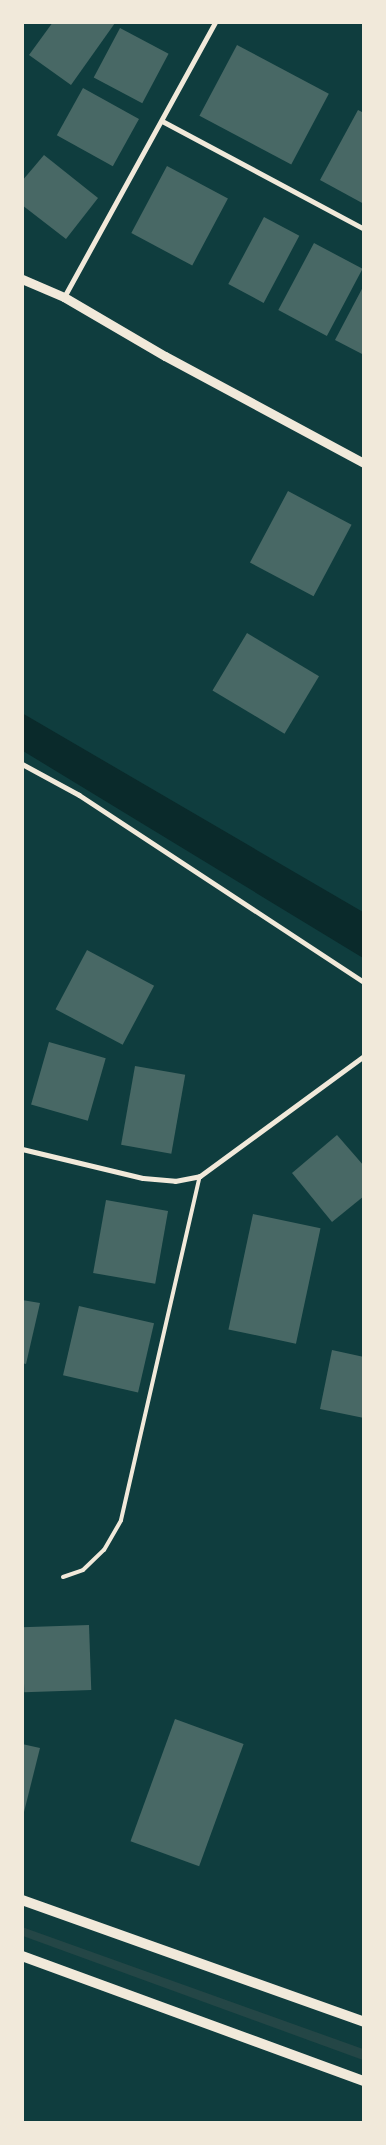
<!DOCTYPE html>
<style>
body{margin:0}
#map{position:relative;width:386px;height:2145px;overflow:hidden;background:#0f3d3e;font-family:"Golos Text",sans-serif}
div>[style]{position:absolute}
.green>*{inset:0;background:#244646}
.water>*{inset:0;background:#0a2a2b}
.building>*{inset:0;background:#486865;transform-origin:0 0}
.service>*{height:4px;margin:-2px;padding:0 2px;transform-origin:2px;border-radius:2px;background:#f1e9da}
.minor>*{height:5px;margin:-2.5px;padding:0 2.5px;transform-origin:2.5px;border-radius:2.5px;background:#f1e9da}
.tertiary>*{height:9px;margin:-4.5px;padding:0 4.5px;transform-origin:4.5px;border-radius:4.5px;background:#f1e9da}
.secondary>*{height:10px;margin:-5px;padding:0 5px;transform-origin:5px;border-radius:5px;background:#f1e9da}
span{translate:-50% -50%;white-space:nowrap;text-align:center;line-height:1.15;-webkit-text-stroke:4px #f1e9da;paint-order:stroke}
.frame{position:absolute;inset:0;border:24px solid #f1e9da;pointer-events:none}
</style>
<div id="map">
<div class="green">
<i style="clip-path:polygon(22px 1927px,363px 2049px,363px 2060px,23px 1936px)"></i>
</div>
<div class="water">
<i style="clip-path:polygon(22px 713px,363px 912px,363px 958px,23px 751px)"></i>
</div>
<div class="building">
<i style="clip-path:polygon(53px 22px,115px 23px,71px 85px,29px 55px)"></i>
<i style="left:120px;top:28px;width:55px;height:56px;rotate:28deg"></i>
<i style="left:237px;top:45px;width:104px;height:80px;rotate:28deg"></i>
<i style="left:83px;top:88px;width:64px;height:54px;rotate:29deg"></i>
<i style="clip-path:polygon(358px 110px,364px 113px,364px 204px,320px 180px)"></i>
<i style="clip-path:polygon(44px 155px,98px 198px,66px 239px,22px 205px,22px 181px)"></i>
<i style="left:167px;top:166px;width:69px;height:76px;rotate:28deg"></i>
<i style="left:264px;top:217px;width:40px;height:76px;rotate:28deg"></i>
<i style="left:314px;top:243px;width:55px;height:76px;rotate:28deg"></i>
<i style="clip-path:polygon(364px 285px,364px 355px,335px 340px)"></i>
<i style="left:288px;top:491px;width:72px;height:81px;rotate:28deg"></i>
<i style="left:247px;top:633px;width:84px;height:67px;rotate:31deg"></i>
<i style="left:87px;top:950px;width:76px;height:67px;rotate:28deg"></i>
<i style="left:49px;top:1042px;width:59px;height:65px;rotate:16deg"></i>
<i style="left:135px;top:1066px;width:51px;height:80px;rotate:10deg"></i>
<i style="clip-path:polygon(337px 1135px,364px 1166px,364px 1196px,332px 1222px,292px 1173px)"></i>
<i style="left:106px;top:1200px;width:63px;height:74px;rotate:10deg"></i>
<i style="left:253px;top:1214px;width:69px;height:118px;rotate:12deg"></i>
<i style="clip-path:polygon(22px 1300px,40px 1303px,26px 1364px,22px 1363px)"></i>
<i style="left:79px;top:1306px;width:77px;height:71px;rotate:13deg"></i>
<i style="clip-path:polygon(332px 1350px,364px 1357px,364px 1418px,320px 1409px)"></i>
<i style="left:89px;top:1625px;width:65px;height:67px;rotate:88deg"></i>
<i style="left:175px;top:1719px;width:73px;height:130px;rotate:20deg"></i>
<i style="clip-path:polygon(22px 1744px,40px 1748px,23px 1816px,22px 1816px)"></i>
</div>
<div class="service">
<i style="left:63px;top:1577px;width:21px;rotate:-19deg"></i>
<i style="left:83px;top:1570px;width:29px;rotate:-44deg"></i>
<i style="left:104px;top:1550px;width:34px;rotate:-60deg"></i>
<i style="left:121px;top:1520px;width:353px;rotate:-77.1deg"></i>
</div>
<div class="minor">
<i style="left:162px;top:121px;width:229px;rotate:28.1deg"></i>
<i style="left:64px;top:297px;width:314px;rotate:-61.2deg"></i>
<i style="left:22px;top:764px;width:65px;rotate:28.5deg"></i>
<i style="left:79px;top:795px;width:341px;rotate:33.3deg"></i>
<i style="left:22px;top:1149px;width:124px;rotate:13.5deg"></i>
<i style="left:143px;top:1178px;width:32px;rotate:5deg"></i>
<i style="left:175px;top:1181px;width:25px;rotate:-11deg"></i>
<i style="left:200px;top:1176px;width:203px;rotate:-36.2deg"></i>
</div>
<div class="tertiary">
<i style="left:22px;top:279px;width:46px;rotate:23.2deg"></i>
<i style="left:64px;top:297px;width:117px;rotate:30.3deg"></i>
<i style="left:165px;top:356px;width:226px;rotate:28.3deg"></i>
</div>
<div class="secondary">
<i style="left:22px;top:1900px;width:363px;rotate:19.6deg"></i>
<i style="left:22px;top:1956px;width:364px;rotate:20.1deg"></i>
</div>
<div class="frame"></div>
</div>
